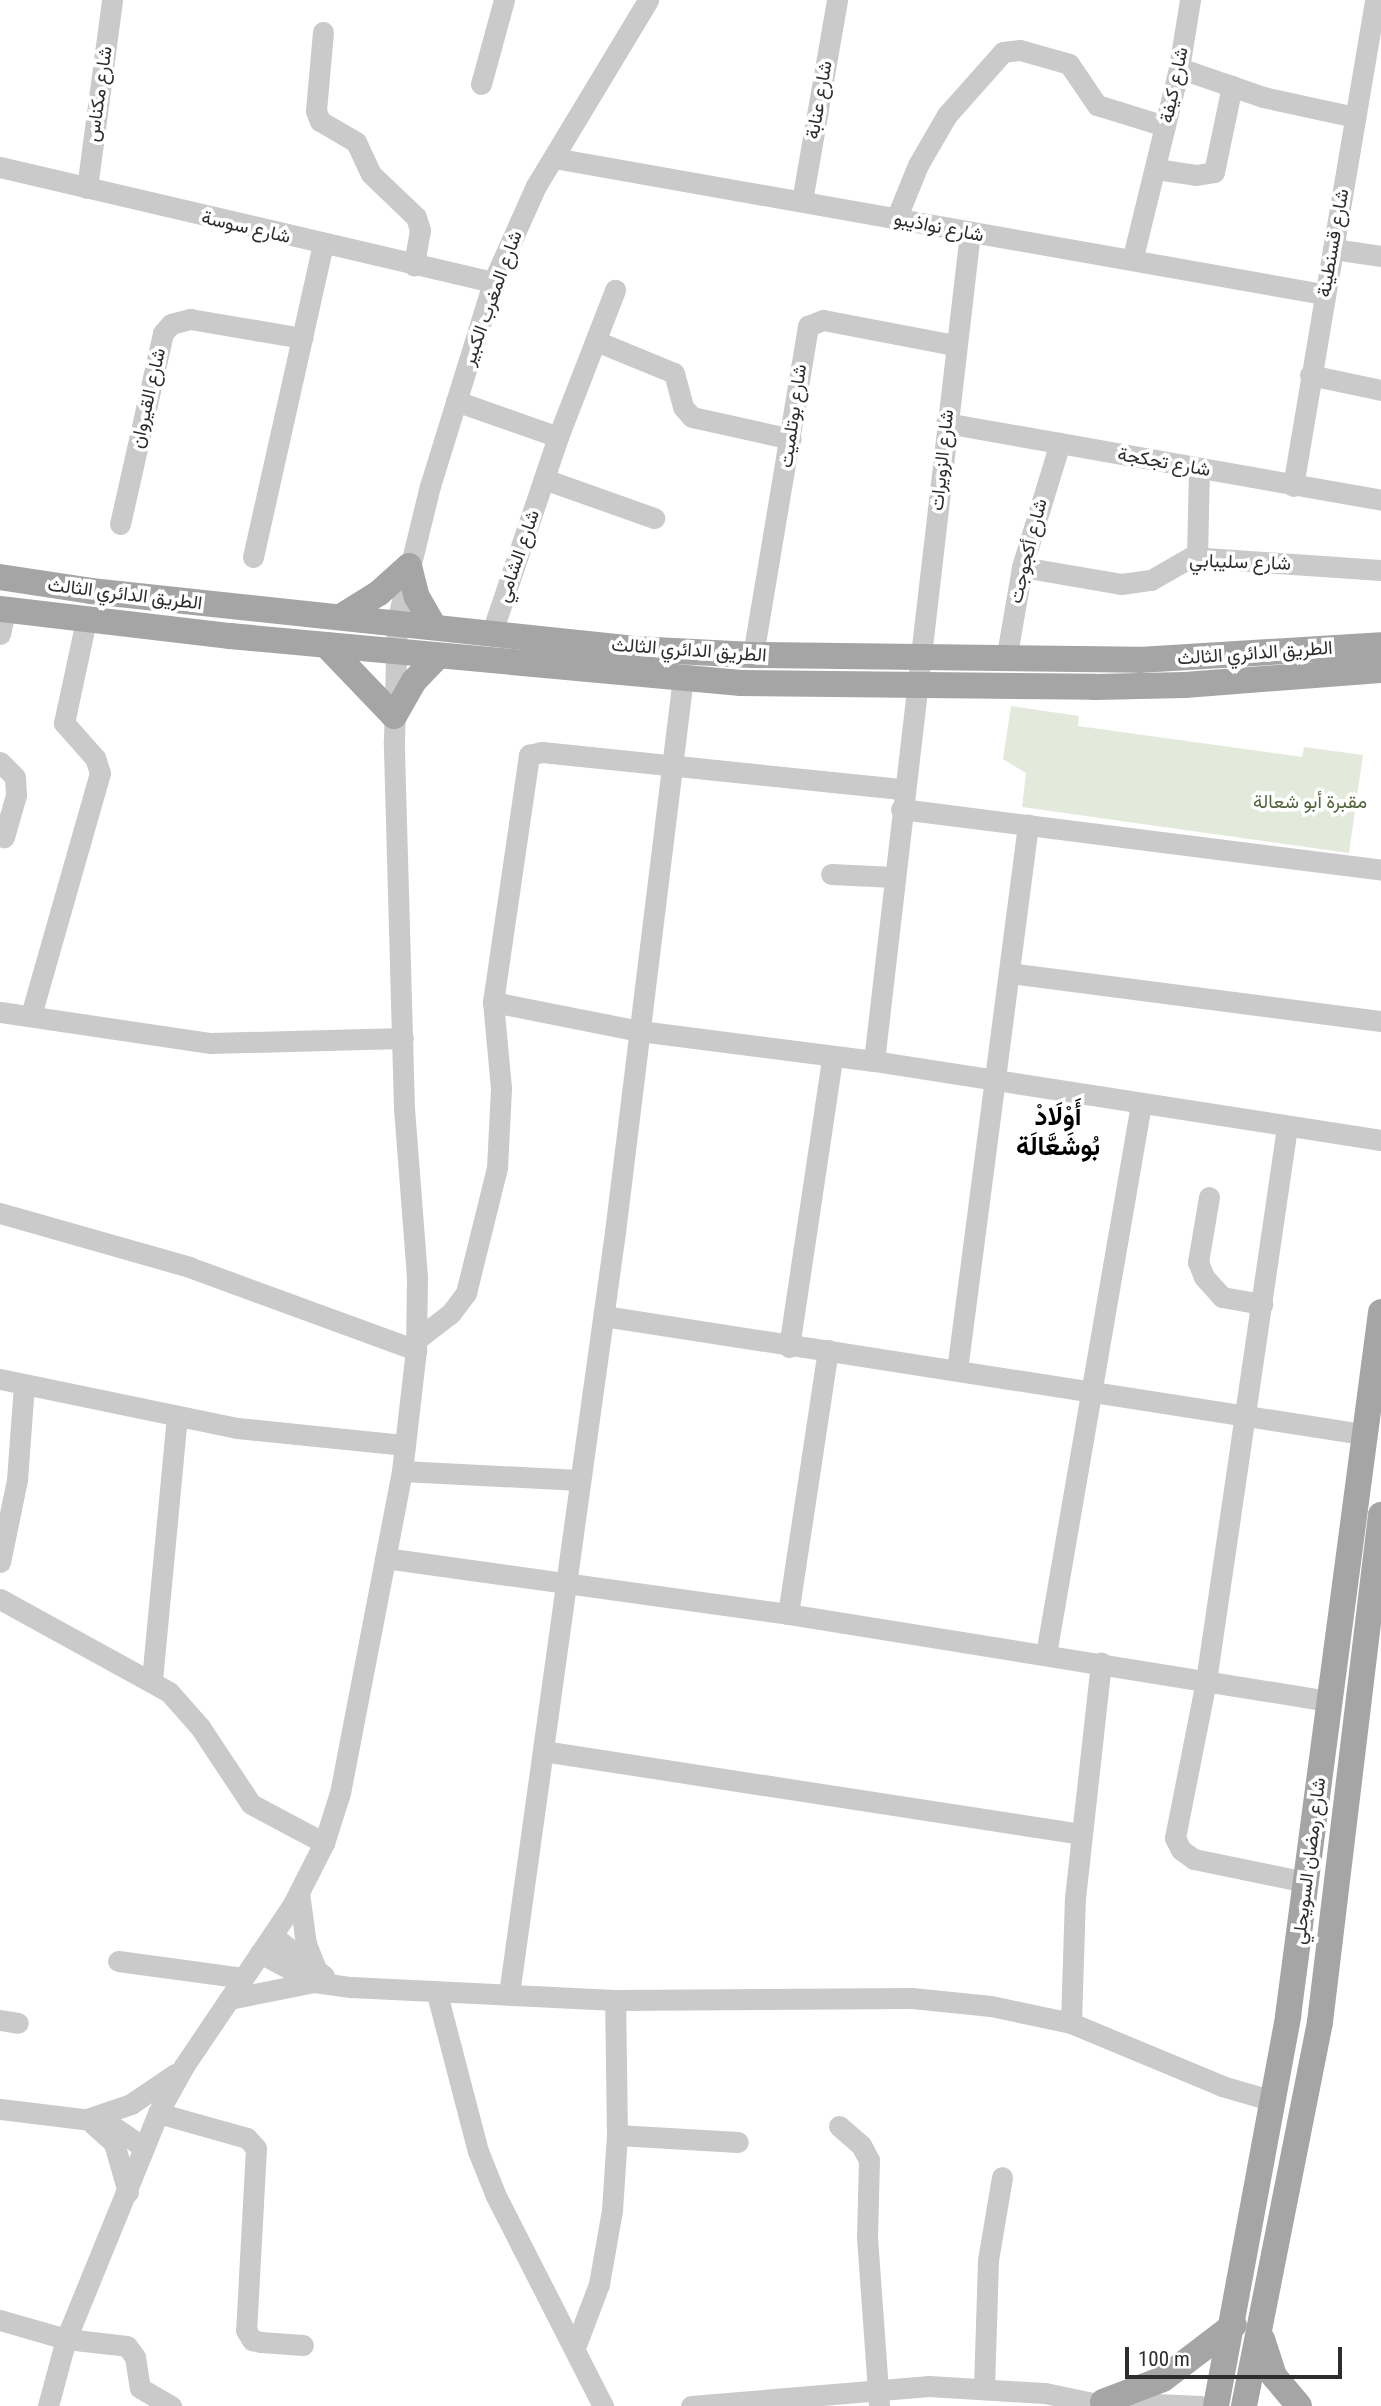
<!DOCTYPE html>
<meta charset="utf-8">
<style>
body{margin:0}
#map{position:relative;width:1381px;height:2406px;overflow:hidden;background:#fff;font-family:"Roboto Condensed",Vazirmatn,sans-serif}
div>[style]{position:absolute}
.green>*{inset:0;background:#e4eadb}
.minor>*{height:21px;margin:-10.5px;padding:0 10.5px;transform-origin:10.5px;border-radius:10.5px;background:#cacaca}
.major>*{height:26px;margin:-13px;padding:0 13px;transform-origin:13px;border-radius:13px;background:#a5a5a5}
span{translate:-50% -50%;white-space:nowrap;text-align:center;line-height:1.15;-webkit-text-stroke:7px #fff;paint-order:stroke}
.street-label{font-size:19px;color:#2d2d2d}
.park-label{font-size:19px;color:#54653d}
.district-label{font-size:26px;color:#000;font-weight:700}
.scale{position:absolute;left:1125px;top:2347px;width:217px;height:32px;box-sizing:border-box;border:4px solid #2d2d2d;border-top:0;padding-left:9px;font-size:21px;line-height:24px;white-space:nowrap;color:#2d2d2d;-webkit-text-stroke:5px #fff;paint-order:stroke}
</style>
<div id="map">
<div class="green">
<i style="clip-path:polygon(1011px 706px,1079px 716px,1078px 726px,1302px 757px,1304px 747px,1363px 755px,1349px 853px,1022px 807px,1026px 773px,1003px 759px)"></i>
</div>
<div class="minor">
<i style="left:323px;top:32px;width:79px;rotate:95.1deg"></i>
<i style="left:316px;top:111px;width:11px;rotate:68deg"></i>
<i style="left:320px;top:121px;width:42px;rotate:30.3deg"></i>
<i style="left:356px;top:142px;width:35px;rotate:65deg"></i>
<i style="left:371px;top:174px;width:62px;rotate:43.7deg"></i>
<i style="left:416px;top:217px;width:14px;rotate:73deg"></i>
<i style="left:420px;top:230px;width:36px;rotate:100deg"></i>
<i style="left:1179px;top:68px;width:89px;rotate:19deg"></i>
<i style="left:1263px;top:97px;width:94px;rotate:12.3deg"></i>
<i style="left:481px;top:84px;width:87px;rotate:-74.7deg"></i>
<i style="left:554px;top:158px;width:781px;rotate:10.03deg"></i>
<i style="left:0;top:167px;width:506px;rotate:13.13deg"></i>
<i style="left:1156px;top:169px;width:40px;rotate:8.5deg"></i>
<i style="left:1196px;top:175px;width:18px;rotate:-9deg"></i>
<i style="left:1214px;top:172px;width:88px;rotate:-78.2deg"></i>
<i style="left:87px;top:188px;width:190px;rotate:-82.4deg"></i>
<i style="left:802px;top:201px;width:204px;rotate:-80.1deg"></i>
<i style="left:896px;top:219px;width:58px;rotate:-67.8deg"></i>
<i style="left:918px;top:165px;width:58px;rotate:-59.9deg"></i>
<i style="left:947px;top:115px;width:84px;rotate:-48.4deg"></i>
<i style="left:1003px;top:52px;width:17px;rotate:-7deg"></i>
<i style="left:1020px;top:50px;width:51px;rotate:15.9deg"></i>
<i style="left:1069px;top:64px;width:50px;rotate:55.7deg"></i>
<i style="left:1097px;top:105px;width:71px;rotate:17.2deg"></i>
<i style="left:1333px;top:249px;width:49px;rotate:8.3deg"></i>
<i style="left:1133px;top:257px;width:195px;rotate:-76.3deg"></i>
<i style="left:1179px;top:68px;width:69px;rotate:-80.8deg"></i>
<i style="left:596px;top:341px;width:84px;rotate:22.3deg"></i>
<i style="left:674px;top:373px;width:35px;rotate:75deg"></i>
<i style="left:683px;top:407px;width:13px;rotate:48deg"></i>
<i style="left:692px;top:417px;width:101px;rotate:12.5deg"></i>
<i style="left:1310px;top:375px;width:73px;rotate:11.9deg"></i>
<i style="left:456px;top:401px;width:108px;rotate:19.4deg"></i>
<i style="left:946px;top:423px;width:442px;rotate:10deg"></i>
<i style="left:544px;top:479px;width:117px;rotate:19.5deg"></i>
<i style="left:1293px;top:486px;width:493px;rotate:-80.4deg"></i>
<i style="left:120px;top:524px;width:196px;rotate:-77.3deg"></i>
<i style="left:163px;top:333px;width:12px;rotate:-48deg"></i>
<i style="left:171px;top:324px;width:20px;rotate:-15deg"></i>
<i style="left:190px;top:319px;width:114px;rotate:9.6deg"></i>
<i style="left:253px;top:557px;width:320px;rotate:-77.4deg"></i>
<i style="left:1197px;top:557px;width:88px;rotate:-88.7deg"></i>
<i style="left:1022px;top:567px;width:100px;rotate:9.7deg"></i>
<i style="left:1121px;top:584px;width:30px;rotate:-8deg"></i>
<i style="left:1151px;top:580px;width:46px;rotate:-29.9deg"></i>
<i style="left:1191px;top:557px;width:190px;rotate:3.9deg"></i>
<i style="left:492px;top:632px;width:206px;rotate:-71.3deg"></i>
<i style="left:558px;top:437px;width:158px;rotate:-68.8deg"></i>
<i style="left:0;top:634px;width:25px;rotate:-78deg"></i>
<i style="left:753px;top:655px;width:334px;rotate:-80.5deg"></i>
<i style="left:808px;top:326px;width:16px;rotate:-22deg"></i>
<i style="left:823px;top:320px;width:133px;rotate:10.8deg"></i>
<i style="left:1006px;top:660px;width:94px;rotate:-80.2deg"></i>
<i style="left:1022px;top:567px;width:130px;rotate:-73deg"></i>
<i style="left:0;top:762px;width:21px;rotate:45deg"></i>
<i style="left:15px;top:777px;width:18px;rotate:87deg"></i>
<i style="left:16px;top:795px;width:44px;rotate:105.9deg"></i>
<i style="left:901px;top:809px;width:484px;rotate:7.2deg"></i>
<i style="left:831px;top:874px;width:63px;rotate:2.7deg"></i>
<i style="left:1010px;top:973px;width:374px;rotate:7.4deg"></i>
<i style="left:493px;top:1002px;width:150px;rotate:11.2deg"></i>
<i style="left:640px;top:1031px;width:236px;rotate:7.3deg"></i>
<i style="left:874px;top:1061px;width:513px;rotate:8.86deg"></i>
<i style="left:33px;top:1008px;width:244px;rotate:-74.1deg"></i>
<i style="left:100px;top:773px;width:16px;rotate:-108deg"></i>
<i style="left:95px;top:758px;width:47px;rotate:-131.5deg"></i>
<i style="left:64px;top:723px;width:105px;rotate:-77.9deg"></i>
<i style="left:0;top:1012px;width:213px;rotate:8.4deg"></i>
<i style="left:211px;top:1043px;width:192px;rotate:-1.5deg"></i>
<i style="left:874px;top:1061px;width:834px;rotate:-83.39deg"></i>
<i style="left:1287px;top:1127px;width:560px;rotate:98.32deg"></i>
<i style="left:1206px;top:1681px;width:160px;rotate:101.2deg"></i>
<i style="left:1175px;top:1838px;width:13px;rotate:63deg"></i>
<i style="left:1181px;top:1850px;width:16px;rotate:35deg"></i>
<i style="left:1194px;top:1859px;width:114px;rotate:11.6deg"></i>
<i style="left:1209px;top:1197px;width:66px;rotate:99.6deg"></i>
<i style="left:1198px;top:1262px;width:16px;rotate:68deg"></i>
<i style="left:1204px;top:1277px;width:27px;rotate:48deg"></i>
<i style="left:1222px;top:1297px;width:41px;rotate:9.9deg"></i>
<i style="left:0;top:1213px;width:197px;rotate:15.9deg"></i>
<i style="left:189px;top:1267px;width:242px;rotate:20.1deg"></i>
<i style="left:604px;top:1316px;width:768px;rotate:8.84deg"></i>
<i style="left:416px;top:1340px;width:44px;rotate:-37.6deg"></i>
<i style="left:451px;top:1313px;width:25px;rotate:-53deg"></i>
<i style="left:466px;top:1293px;width:129px;rotate:-76.1deg"></i>
<i style="left:497px;top:1168px;width:80px;rotate:-87.1deg"></i>
<i style="left:501px;top:1088px;width:86px;rotate:-95.3deg"></i>
<i style="left:493px;top:1002px;width:250px;rotate:-81.7deg"></i>
<i style="left:529px;top:755px;width:13px;rotate:-13deg"></i>
<i style="left:542px;top:752px;width:363px;rotate:5.9deg"></i>
<i style="left:789px;top:1347px;width:292px;rotate:-81.5deg"></i>
<i style="left:957px;top:1370px;width:550px;rotate:-82.58deg"></i>
<i style="left:0;top:1379px;width:242px;rotate:11.7deg"></i>
<i style="left:237px;top:1428px;width:169px;rotate:5.8deg"></i>
<i style="left:402px;top:1471px;width:177px;rotate:2.9deg"></i>
<i style="left:385px;top:1558px;width:407px;rotate:7.9deg"></i>
<i style="left:788px;top:1614px;width:548px;rotate:9.14deg"></i>
<i style="left:0;top:1562px;width:84px;rotate:-78.3deg"></i>
<i style="left:17px;top:1480px;width:95px;rotate:-85.8deg"></i>
<i style="left:0;top:1599px;width:193px;rotate:28.8deg"></i>
<i style="left:169px;top:1692px;width:47px;rotate:48.5deg"></i>
<i style="left:200px;top:1727px;width:92px;rotate:56.5deg"></i>
<i style="left:251px;top:1804px;width:83px;rotate:28.1deg"></i>
<i style="left:788px;top:1614px;width:267px;rotate:-81.4deg"></i>
<i style="left:1046px;top:1654px;width:558px;rotate:-80.2deg"></i>
<i style="left:152px;top:1680px;width:264px;rotate:-84.6deg"></i>
<i style="left:543px;top:1751px;width:544px;rotate:8.77deg"></i>
<i style="left:299px;top:1893px;width:51px;rotate:82.2deg"></i>
<i style="left:306px;top:1944px;width:29px;rotate:68deg"></i>
<i style="left:273px;top:1936px;width:65px;rotate:38.1deg"></i>
<i style="left:260px;top:1953px;width:61px;rotate:28.2deg"></i>
<i style="left:314px;top:1982px;width:37px;rotate:8deg"></i>
<i style="left:351px;top:1987px;width:264px;rotate:2.8deg"></i>
<i style="left:615px;top:2000px;width:297px;rotate:-0.4deg"></i>
<i style="left:912px;top:1998px;width:79px;rotate:5.8deg"></i>
<i style="left:991px;top:2006px;width:82px;rotate:12deg"></i>
<i style="left:1071px;top:2023px;width:164px;rotate:22.6deg"></i>
<i style="left:1222px;top:2086px;width:53px;rotate:16.4deg"></i>
<i style="left:118px;top:1961px;width:126px;rotate:7.7deg"></i>
<i style="left:437px;top:1994px;width:162px;rotate:75.4deg"></i>
<i style="left:478px;top:2151px;width:48px;rotate:68.2deg"></i>
<i style="left:496px;top:2196px;width:236px;rotate:63deg"></i>
<i style="left:509px;top:1994px;width:769px;rotate:-82.08deg"></i>
<i style="left:615px;top:1232px;width:559px;rotate:-83.01deg"></i>
<i style="left:229px;top:1999px;width:87px;rotate:-11.3deg"></i>
<i style="left:0;top:2020px;width:18px;rotate:9deg"></i>
<i style="left:1071px;top:2023px;width:125px;rotate:-88.2deg"></i>
<i style="left:1075px;top:1898px;width:237px;rotate:-83.7deg"></i>
<i style="left:0;top:2109px;width:108px;rotate:6.9deg"></i>
<i style="left:107px;top:2122px;width:44px;rotate:34.8deg"></i>
<i style="left:158px;top:2113px;width:92px;rotate:15.7deg"></i>
<i style="left:247px;top:2138px;width:13px;rotate:48deg"></i>
<i style="left:256px;top:2148px;width:182px;rotate:93.1deg"></i>
<i style="left:246px;top:2330px;width:12px;rotate:59deg"></i>
<i style="left:252px;top:2340px;width:9px;rotate:13deg"></i>
<i style="left:261px;top:2342px;width:42px;rotate:4.1deg"></i>
<i style="left:90px;top:2118px;width:43px;rotate:-18.9deg"></i>
<i style="left:131px;top:2104px;width:53px;rotate:-34.3deg"></i>
<i style="left:93px;top:2124px;width:28px;rotate:42deg"></i>
<i style="left:114px;top:2143px;width:51px;rotate:74.1deg"></i>
<i style="left:839px;top:2126px;width:29px;rotate:41deg"></i>
<i style="left:861px;top:2145px;width:17px;rotate:62deg"></i>
<i style="left:869px;top:2160px;width:77px;rotate:91.5deg"></i>
<i style="left:867px;top:2237px;width:169px;rotate:85.9deg"></i>
<i style="left:617px;top:2135px;width:121px;rotate:3.3deg"></i>
<i style="left:0;top:2320px;width:69px;rotate:16.1deg"></i>
<i style="left:66px;top:2339px;width:61px;rotate:6.5deg"></i>
<i style="left:127px;top:2346px;width:14px;rotate:54deg"></i>
<i style="left:135px;top:2357px;width:31px;rotate:81deg"></i>
<i style="left:140px;top:2388px;width:36px;rotate:30deg"></i>
<i style="left:576px;top:2345px;width:65px;rotate:-69.3deg"></i>
<i style="left:599px;top:2284px;width:75px;rotate:-80deg"></i>
<i style="left:612px;top:2210px;width:75px;rotate:-86.2deg"></i>
<i style="left:617px;top:2135px;width:135px;rotate:-90.8deg"></i>
<i style="left:984px;top:2388px;width:128px;rotate:-88.2deg"></i>
<i style="left:988px;top:2260px;width:84px;rotate:-80.4deg"></i>
<i style="left:1109px;top:2402px;width:92px;rotate:2.5deg"></i>
<i style="left:48px;top:2406px;width:69px;rotate:-75deg"></i>
<i style="left:66px;top:2339px;width:244px;rotate:-67.8deg"></i>
<i style="left:158px;top:2113px;width:54px;rotate:-61deg"></i>
<i style="left:184px;top:2066px;width:193px;rotate:-56deg"></i>
<i style="left:292px;top:1906px;width:71px;rotate:-63.1deg"></i>
<i style="left:324px;top:1843px;width:52px;rotate:-72.3deg"></i>
<i style="left:340px;top:1793px;width:328px;rotate:-79.1deg"></i>
<i style="left:402px;top:1471px;width:122px;rotate:-83.4deg"></i>
<i style="left:416px;top:1350px;width:73px;rotate:-89.2deg"></i>
<i style="left:417px;top:1277px;width:169px;rotate:-94.4deg"></i>
<i style="left:404px;top:1108px;width:368px;rotate:-91.6deg"></i>
<i style="left:394px;top:740px;width:119px;rotate:-88.6deg"></i>
<i style="left:397px;top:621px;width:139px;rotate:-76.3deg"></i>
<i style="left:430px;top:486px;width:214px;rotate:-72.8deg"></i>
<i style="left:493px;top:282px;width:105px;rotate:-65.9deg"></i>
<i style="left:536px;top:186px;width:217px;rotate:-58.9deg"></i>
<i style="left:691px;top:2406px;width:239px;rotate:-4.8deg"></i>
<i style="left:929px;top:2386px;width:116px;rotate:3.5deg"></i>
<i style="left:1045px;top:2393px;width:62px;rotate:12deg"></i>
</div>
<div class="major">
<i style="left:409px;top:566px;width:32px;rotate:76deg"></i>
<i style="left:417px;top:597px;width:34px;rotate:60deg"></i>
<i style="left:0;top:577px;width:92px;rotate:8.7deg"></i>
<i style="left:91px;top:591px;width:547px;rotate:6.09deg"></i>
<i style="left:635px;top:649px;width:118px;rotate:2.9deg"></i>
<i style="left:753px;top:655px;width:386px;rotate:0.7deg"></i>
<i style="left:1139px;top:660px;width:242px;rotate:-3.5deg"></i>
<i style="left:0;top:609px;width:232px;rotate:6.7deg"></i>
<i style="left:230px;top:636px;width:513px;rotate:5.26deg"></i>
<i style="left:741px;top:683px;width:354px;rotate:0.6deg"></i>
<i style="left:1095px;top:687px;width:90px;rotate:-1.3deg"></i>
<i style="left:1185px;top:685px;width:197px;rotate:-4.4deg"></i>
<i style="left:342px;top:616px;width:44px;rotate:-31.9deg"></i>
<i style="left:379px;top:593px;width:40px;rotate:-42deg"></i>
<i style="left:326px;top:645px;width:98px;rotate:46.2deg"></i>
<i style="left:394px;top:716px;width:40px;rotate:-60.3deg"></i>
<i style="left:414px;top:681px;width:35px;rotate:-46deg"></i>
<i style="left:1262px;top:2339px;width:39px;rotate:72deg"></i>
<i style="left:1274px;top:2376px;width:39px;rotate:50deg"></i>
<i style="left:1103px;top:2402px;width:64px;rotate:-21deg"></i>
<i style="left:1163px;top:2379px;width:89px;rotate:-37.3deg"></i>
<i style="left:1216px;top:2406px;width:397px;rotate:-79.5deg"></i>
<i style="left:1288px;top:2016px;width:710px;rotate:-82.47deg"></i>
<i style="left:1244px;top:2406px;width:391px;rotate:-78.8deg"></i>
<i style="left:1320px;top:2022px;width:511px;rotate:-83.14deg"></i>
</div>
<div class="street-label">
<span style="left:1174px;top:85px;rotate:-78deg">شارع كيفة</span>
<span style="left:99px;top:94px;rotate:-82deg">شارع مكناس</span>
<span style="left:819px;top:100px;rotate:-80deg">شارع عنابة</span>
<span style="left:246px;top:227px;rotate:13deg">شارع سوسة</span>
<span style="left:939px;top:227px;rotate:11deg">شارع نواذيبو</span>
<span style="left:1333px;top:243px;rotate:-80deg">شارع قسنطينة</span>
<span style="left:492px;top:298px;rotate:-70deg">شارع المغرب الكبير</span>
<span style="left:148px;top:398px;rotate:-77deg">شارع القيروان</span>
<span style="left:793px;top:416px;rotate:-82deg">شارع بوتلميت</span>
<span style="left:942px;top:460px;rotate:-84deg">شارع الزويرات</span>
<span style="left:1164px;top:462px;rotate:10deg">شارع تجكجة</span>
<span style="left:1028px;top:551px;rotate:-76deg">شارع أكجوجت</span>
<span style="left:518px;top:556px;rotate:-71deg">شارع الشامي</span>
<span style="left:1240px;top:562px;rotate:2deg">شارع سليبابي</span>
<span style="left:125px;top:594px;rotate:7deg">الطريق الدائري الثالث</span>
<span style="left:689px;top:650px;rotate:4deg">الطريق الدائري الثالث</span>
<span style="left:1255px;top:653px;rotate:-4deg">الطريق الدائري الثالث</span>
<span style="left:1309px;top:1861px;rotate:-83deg">شارع رمضان السويحلي</span>
</div>
<div class="park-label">
<span style="left:1310px;top:802px">مقبرة أبو شعالة</span>
</div>
<div class="district-label">
<span style="left:1058px;top:1132px">أَوْلَادْ<br>بُوشَعَّالَة</span>
</div>
<div class="scale">100 m</div>
</div>
